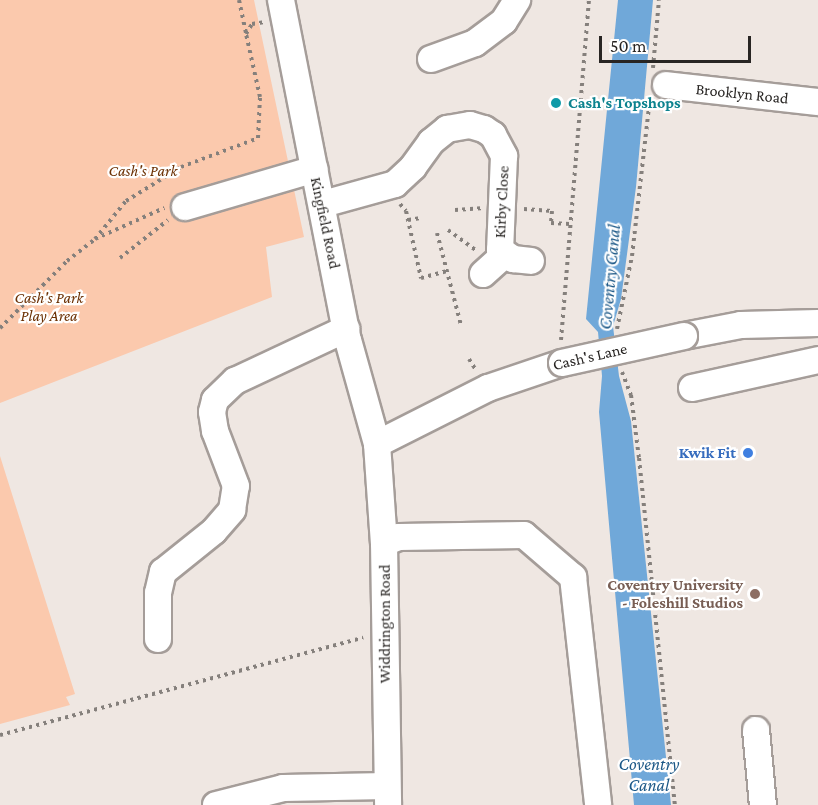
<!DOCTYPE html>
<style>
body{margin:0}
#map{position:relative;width:818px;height:805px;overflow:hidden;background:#efe7e2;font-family:"Crimson Pro",serif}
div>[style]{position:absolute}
.green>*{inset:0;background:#fbc9ad}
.water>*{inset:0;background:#70a8d9}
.path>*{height:4px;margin-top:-2px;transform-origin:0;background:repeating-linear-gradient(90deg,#85807c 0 3px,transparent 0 7.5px)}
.roads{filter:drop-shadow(2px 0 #a59d99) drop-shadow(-2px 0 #a59d99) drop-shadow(0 2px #a59d99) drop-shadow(0 -2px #a59d99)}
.minor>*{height:26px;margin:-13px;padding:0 13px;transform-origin:13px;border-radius:13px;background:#fff}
.bridges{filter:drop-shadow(2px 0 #a59d99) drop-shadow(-2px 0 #a59d99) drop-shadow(0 2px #a59d99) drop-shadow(0 -2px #a59d99)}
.minor-bridge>*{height:26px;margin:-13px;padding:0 13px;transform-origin:13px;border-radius:13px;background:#fff}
.dots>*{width:16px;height:16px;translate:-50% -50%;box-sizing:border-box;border:3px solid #fff;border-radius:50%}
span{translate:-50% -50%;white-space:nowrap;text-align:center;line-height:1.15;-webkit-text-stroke:4.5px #fff;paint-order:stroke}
.street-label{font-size:16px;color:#282523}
.culture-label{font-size:16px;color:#0d838f;font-weight:700}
.left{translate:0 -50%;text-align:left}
.park-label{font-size:16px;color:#6c3104;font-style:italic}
.shop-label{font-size:16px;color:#366cbe;font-weight:700}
.right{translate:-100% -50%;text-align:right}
.education-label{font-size:16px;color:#785e54;font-weight:700}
.water-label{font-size:18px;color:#1c5887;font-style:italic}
.scale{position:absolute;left:599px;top:36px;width:152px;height:27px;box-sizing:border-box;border:3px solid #282523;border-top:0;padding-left:8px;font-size:18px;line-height:21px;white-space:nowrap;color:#282523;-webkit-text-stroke:4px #fff;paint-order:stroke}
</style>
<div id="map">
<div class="green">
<i style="clip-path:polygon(0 0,254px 0,304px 237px,266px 247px,272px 297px,0 403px)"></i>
<i style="clip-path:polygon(0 456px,75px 694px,66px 697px,70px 705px,0 724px)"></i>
</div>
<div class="water">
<i style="clip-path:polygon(618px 0,653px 0,636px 187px,621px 299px,613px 326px,619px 376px,631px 421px,671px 805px,634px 805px,599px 412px,602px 376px,598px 332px,586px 319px)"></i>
</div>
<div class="path">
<i style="left:239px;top:0;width:35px;rotate:78deg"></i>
<i style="left:653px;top:68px;width:68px;rotate:-85deg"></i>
<i style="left:400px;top:204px;width:9px;rotate:49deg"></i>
<i style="left:406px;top:211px;width:69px;rotate:77.4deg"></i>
<i style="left:421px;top:278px;width:27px;rotate:-15deg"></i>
<i style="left:524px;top:209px;width:28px;rotate:4deg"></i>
<i style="left:552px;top:211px;width:12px;rotate:95deg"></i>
<i style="left:551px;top:223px;width:19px;rotate:3deg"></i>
<i style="left:455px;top:210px;width:26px;rotate:-4deg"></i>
<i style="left:408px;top:220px;width:13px;rotate:-9deg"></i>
<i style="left:448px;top:230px;width:36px;rotate:36deg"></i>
<i style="left:437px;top:233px;width:95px;rotate:75.4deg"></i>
<i style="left:95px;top:239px;width:49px;rotate:-50.8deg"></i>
<i style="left:126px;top:201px;width:65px;rotate:-31.7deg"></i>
<i style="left:181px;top:167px;width:82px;rotate:-20.6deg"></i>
<i style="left:258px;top:138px;width:41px;rotate:-87.2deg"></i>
<i style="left:260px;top:97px;width:65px;rotate:-102.5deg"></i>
<i style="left:246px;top:34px;width:12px;rotate:-59deg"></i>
<i style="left:252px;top:24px;width:13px;rotate:-9deg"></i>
<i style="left:120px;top:258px;width:61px;rotate:-38.4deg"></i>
<i style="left:0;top:328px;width:95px;rotate:-45deg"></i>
<i style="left:67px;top:261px;width:36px;rotate:-38deg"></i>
<i style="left:95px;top:239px;width:76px;rotate:-24.2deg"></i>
<i style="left:617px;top:329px;width:75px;rotate:-78.4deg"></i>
<i style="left:632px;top:256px;width:158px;rotate:-83.5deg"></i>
<i style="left:561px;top:340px;width:341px;rotate:-85.3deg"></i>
<i style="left:469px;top:359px;width:13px;rotate:58deg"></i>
<i style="left:622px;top:372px;width:25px;rotate:69deg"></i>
<i style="left:631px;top:395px;width:64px;rotate:82.8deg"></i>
<i style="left:639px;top:458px;width:349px;rotate:84.1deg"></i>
<i style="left:0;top:735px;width:376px;rotate:-15deg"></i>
</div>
<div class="roads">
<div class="minor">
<i style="left:281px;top:0;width:347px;rotate:78.9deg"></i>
<i style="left:348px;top:340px;width:108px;rotate:74.4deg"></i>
<i style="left:377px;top:444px;width:99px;rotate:86deg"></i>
<i style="left:384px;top:543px;width:262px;rotate:89.1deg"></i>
<i style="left:431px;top:59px;width:47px;rotate:-20deg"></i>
<i style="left:475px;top:43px;width:36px;rotate:-37deg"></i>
<i style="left:504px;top:21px;width:25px;rotate:-58deg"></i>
<i style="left:666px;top:85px;width:153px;rotate:6.4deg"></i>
<i style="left:323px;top:204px;width:75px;rotate:-15.5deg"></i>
<i style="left:395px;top:184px;width:25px;rotate:-43deg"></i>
<i style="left:413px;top:167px;width:31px;rotate:-54deg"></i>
<i style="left:431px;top:142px;width:21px;rotate:-39deg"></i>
<i style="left:447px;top:129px;width:23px;rotate:-10deg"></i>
<i style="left:470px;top:125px;width:15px;rotate:16deg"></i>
<i style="left:484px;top:129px;width:11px;rotate:34deg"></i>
<i style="left:493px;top:135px;width:24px;rotate:62deg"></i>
<i style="left:504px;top:156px;width:94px;rotate:92.4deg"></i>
<i style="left:500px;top:250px;width:16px;rotate:35deg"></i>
<i style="left:513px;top:259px;width:18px;rotate:6deg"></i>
<i style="left:185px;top:207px;width:135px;rotate:-16.3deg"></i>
<i style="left:483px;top:274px;width:28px;rotate:-42deg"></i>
<i style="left:684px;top:336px;width:58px;rotate:-10.9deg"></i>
<i style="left:741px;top:325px;width:77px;rotate:-1.5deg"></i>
<i style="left:692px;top:388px;width:129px;rotate:-12.5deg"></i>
<i style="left:377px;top:444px;width:124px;rotate:-26.8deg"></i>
<i style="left:488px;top:388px;width:78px;rotate:-18.7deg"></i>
<i style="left:384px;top:543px;width:16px;rotate:-22deg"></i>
<i style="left:399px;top:537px;width:125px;rotate:-0.9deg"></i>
<i style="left:524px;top:535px;width:65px;rotate:40.6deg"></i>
<i style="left:573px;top:577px;width:229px;rotate:83.7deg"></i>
<i style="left:158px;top:639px;width:46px;rotate:-90deg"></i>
<i style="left:158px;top:593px;width:22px;rotate:-77deg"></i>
<i style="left:163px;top:572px;width:65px;rotate:-38.8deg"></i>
<i style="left:214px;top:531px;width:28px;rotate:-49deg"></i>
<i style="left:232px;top:510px;width:24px;rotate:-81deg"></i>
<i style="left:236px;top:486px;width:59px;rotate:-110.9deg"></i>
<i style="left:215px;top:431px;width:19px;rotate:-99deg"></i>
<i style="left:212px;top:412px;width:12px;rotate:-76deg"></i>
<i style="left:215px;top:400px;width:28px;rotate:-44deg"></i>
<i style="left:235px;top:381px;width:123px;rotate:-25.1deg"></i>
<i style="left:756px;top:730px;width:75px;rotate:84.7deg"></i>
<i style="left:216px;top:805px;width:69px;rotate:-14.2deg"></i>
<i style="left:283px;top:788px;width:104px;rotate:-1.1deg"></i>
</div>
</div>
<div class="bridges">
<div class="minor-bridge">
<i style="left:562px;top:363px;width:125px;rotate:-12.5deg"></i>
</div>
</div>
<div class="dots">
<i style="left:556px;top:103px;background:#0f9aa8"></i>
<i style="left:748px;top:453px;background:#3f7fe0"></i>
<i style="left:755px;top:594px;background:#8d6e63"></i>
</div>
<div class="street-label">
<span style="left:742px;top:94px;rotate:6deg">Brooklyn Road</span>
<span style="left:502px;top:202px;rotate:-87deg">Kirby Close</span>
<span style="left:325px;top:223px;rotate:78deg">Kingfield Road</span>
<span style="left:590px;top:357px;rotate:-13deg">Cash's Lane</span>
<span style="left:385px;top:624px;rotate:-90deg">Widdrington Road</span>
</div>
<div class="culture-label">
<span class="left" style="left:568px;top:103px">Cash's Topshops</span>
</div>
<div class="park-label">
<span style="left:143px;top:171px">Cash's Park</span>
<span style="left:49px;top:307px">Cash's Park<br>Play Area</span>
</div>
<div class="shop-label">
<span class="right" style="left:736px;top:453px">Kwik Fit</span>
</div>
<div class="education-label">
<span class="right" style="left:743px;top:594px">Coventry University<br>- Foleshill Studios</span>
</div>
<div class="water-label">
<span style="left:610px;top:277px;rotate:-85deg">Coventry Canal</span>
<span style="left:649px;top:775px">Coventry<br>Canal</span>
</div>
<div class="scale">50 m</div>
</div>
